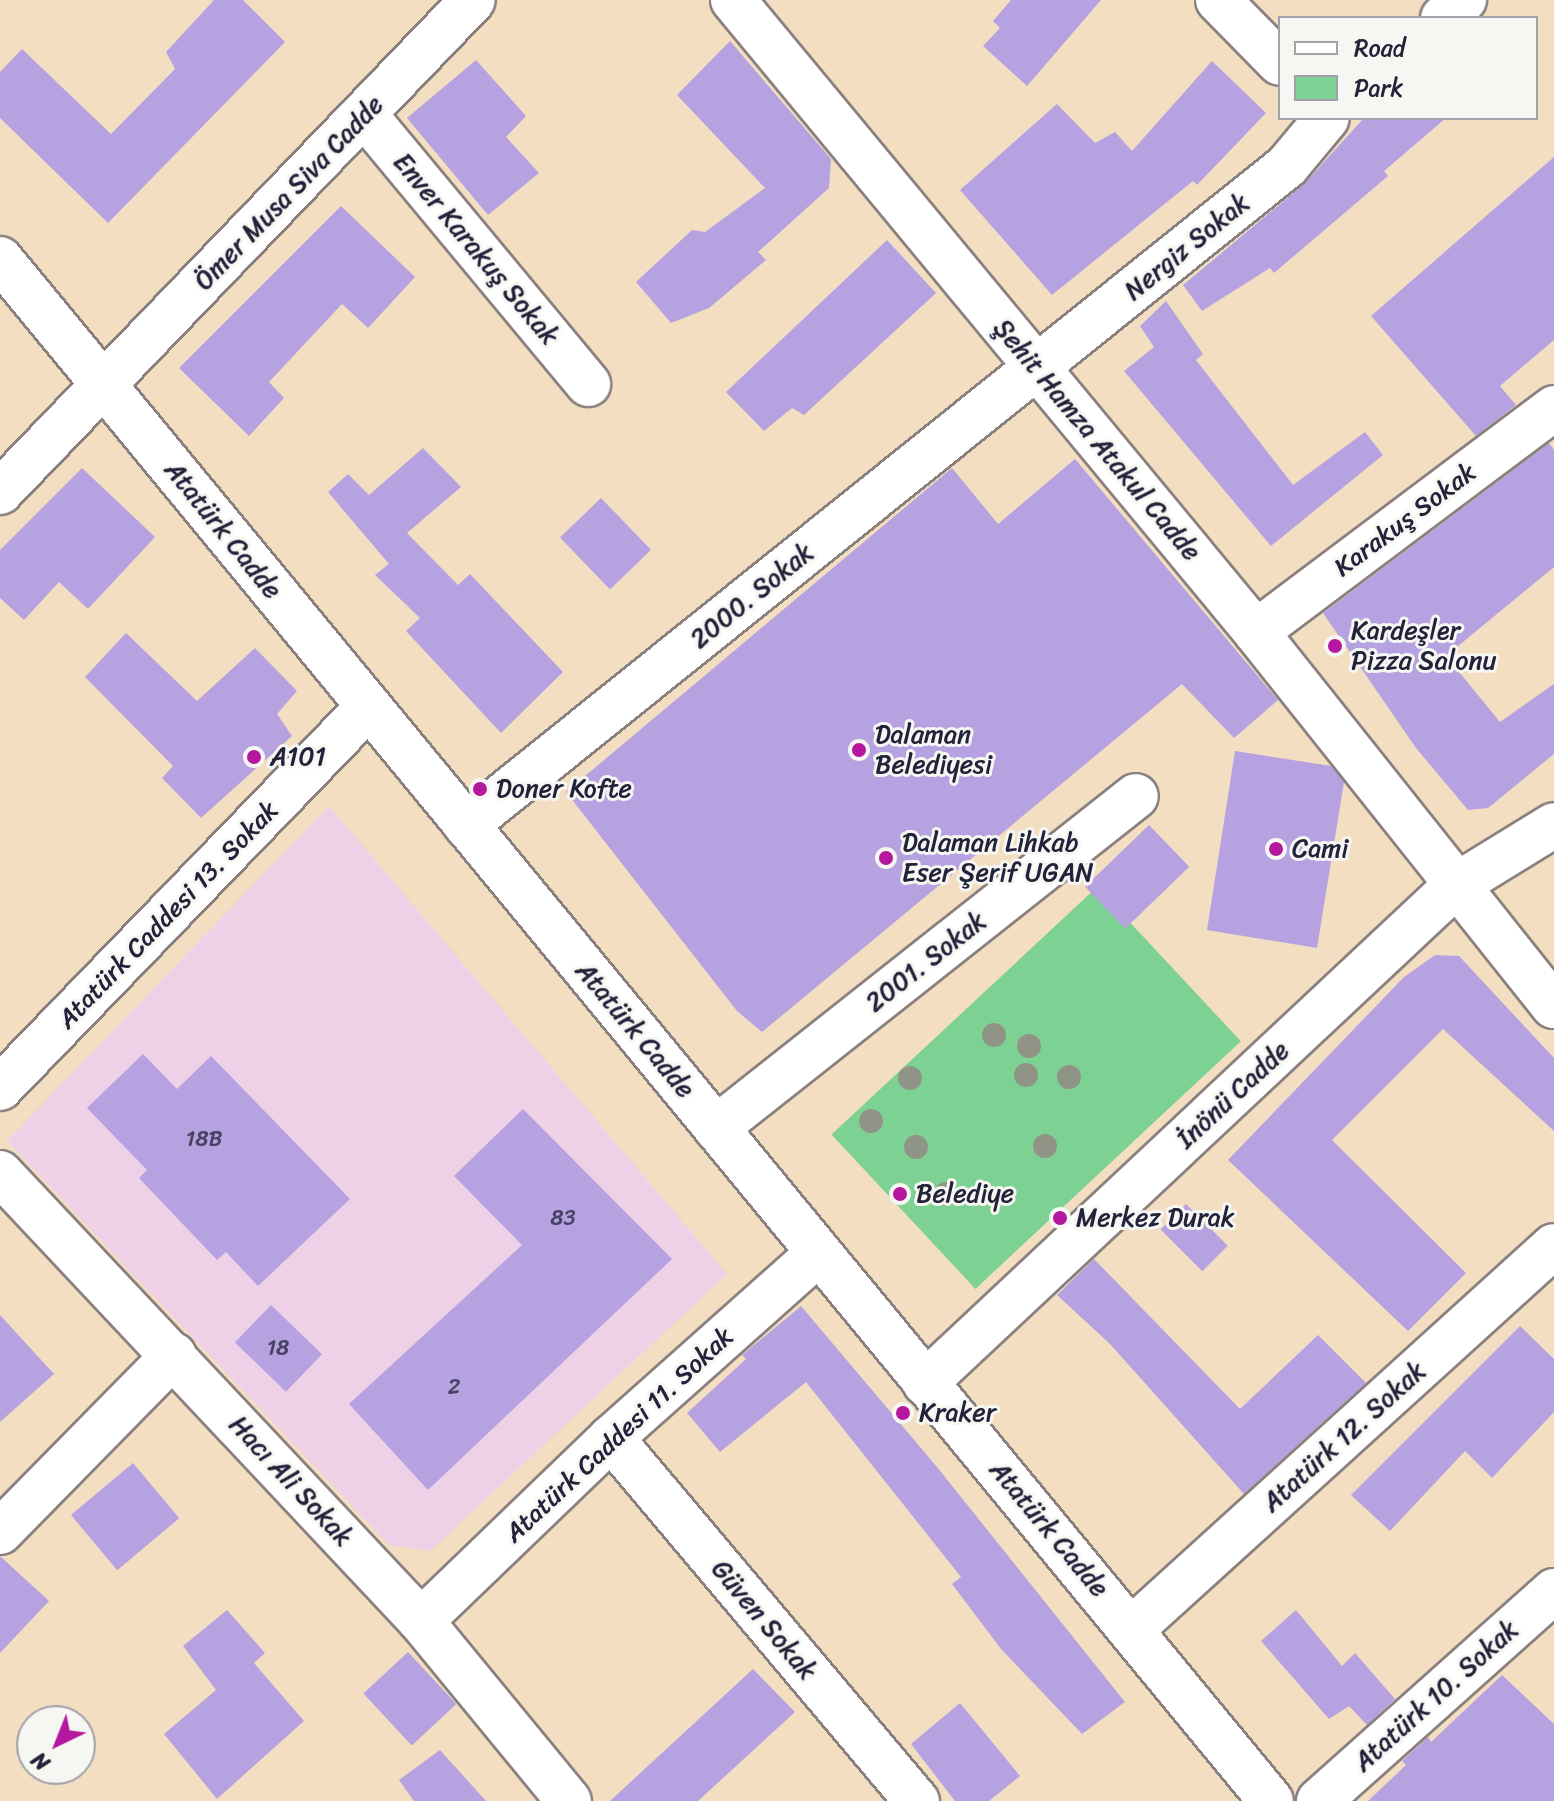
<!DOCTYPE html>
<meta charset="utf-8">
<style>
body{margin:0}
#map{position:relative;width:1554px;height:1801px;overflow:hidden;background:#f3dec2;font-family:Sriracha,sans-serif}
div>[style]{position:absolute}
.built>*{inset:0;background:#eed0e7}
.green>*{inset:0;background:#7dd193;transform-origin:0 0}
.building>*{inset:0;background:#b6a2e0;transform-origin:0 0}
.roads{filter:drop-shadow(2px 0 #8a807e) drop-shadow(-2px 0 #8a807e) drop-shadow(0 2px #8a807e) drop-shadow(0 -2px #8a807e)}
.minor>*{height:44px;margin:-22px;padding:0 22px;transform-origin:22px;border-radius:22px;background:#fff}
.major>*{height:44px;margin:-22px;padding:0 22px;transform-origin:22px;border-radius:22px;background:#fff}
.trees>*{width:24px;height:24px;margin:-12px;border-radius:50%;background:#8f9486}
.dots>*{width:22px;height:22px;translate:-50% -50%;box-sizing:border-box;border:4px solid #f6f6f2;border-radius:50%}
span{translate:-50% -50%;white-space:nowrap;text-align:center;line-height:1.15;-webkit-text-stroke:6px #f6f6f2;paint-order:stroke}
.number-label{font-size:22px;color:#474264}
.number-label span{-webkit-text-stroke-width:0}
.street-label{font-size:26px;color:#22223b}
.poi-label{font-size:26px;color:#22223b}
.left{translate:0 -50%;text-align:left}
.legend{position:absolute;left:1278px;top:16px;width:260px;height:104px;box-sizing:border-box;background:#f6f6f2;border:2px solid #a1a1a9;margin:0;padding:10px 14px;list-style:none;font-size:24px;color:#22223b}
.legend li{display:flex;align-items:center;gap:16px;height:40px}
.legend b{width:40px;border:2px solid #a1a1a9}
.north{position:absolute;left:16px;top:1705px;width:80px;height:80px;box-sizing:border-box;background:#f6f6f2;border:2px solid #a1a1a9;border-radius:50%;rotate:223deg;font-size:22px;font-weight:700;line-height:32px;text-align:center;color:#22223b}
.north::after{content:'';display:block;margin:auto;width:28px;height:36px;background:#b5179e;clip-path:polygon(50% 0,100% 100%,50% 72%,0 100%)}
</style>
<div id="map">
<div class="built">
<i style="clip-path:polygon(329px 806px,727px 1274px,430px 1551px,389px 1545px,7px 1141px)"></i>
</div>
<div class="green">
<i style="left:1097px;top:887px;width:211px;height:363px;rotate:47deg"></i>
</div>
<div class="building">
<i style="clip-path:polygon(214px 0,243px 0,285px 42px,108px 223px,0 118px,0 72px,22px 49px,111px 134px,175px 69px,166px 52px)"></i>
<i style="clip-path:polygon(1011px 0,1101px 0,1027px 86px,983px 46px,1000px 28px,993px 21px)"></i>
<i style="clip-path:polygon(730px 41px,831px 159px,829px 188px,758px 252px,766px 260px,709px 308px,671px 323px,636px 282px,692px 230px,705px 232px,765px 188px,677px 95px)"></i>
<i style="clip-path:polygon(476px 60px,526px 116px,506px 137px,539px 173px,488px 215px,407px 118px)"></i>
<i style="clip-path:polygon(1212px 61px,1266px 113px,1197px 185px,1193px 181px,1052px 295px,960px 190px,1057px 104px,1095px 143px,1115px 132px,1132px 151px)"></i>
<i style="clip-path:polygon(1364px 118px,1446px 118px,1384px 171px,1388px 176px,1274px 273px,1270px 268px,1202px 311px,1183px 285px,1303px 185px)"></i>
<i style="clip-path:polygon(1554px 157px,1554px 340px,1500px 386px,1516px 405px,1476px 436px,1371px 316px)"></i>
<i style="clip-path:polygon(341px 206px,415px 277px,368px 328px,342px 304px,269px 382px,284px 398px,249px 436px,179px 368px)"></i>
<i style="clip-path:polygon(887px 240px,936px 293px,804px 415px,792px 408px,764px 431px,726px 392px)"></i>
<i style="clip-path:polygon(1166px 301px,1203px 354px,1196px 360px,1293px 485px,1365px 432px,1383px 455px,1271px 546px,1124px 371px,1154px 347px,1140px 326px)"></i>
<i style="clip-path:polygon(1549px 443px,1554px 450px,1554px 567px,1446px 656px,1500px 722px,1554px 684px,1554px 754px,1488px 808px,1468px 810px,1416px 748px,1323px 613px)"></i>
<i style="clip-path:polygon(423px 448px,461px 487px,407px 533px,458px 585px,470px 574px,563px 672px,501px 733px,406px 631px,420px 618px,375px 575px,389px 564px,328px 492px,348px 474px,369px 495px)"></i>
<i style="clip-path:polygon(1075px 459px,1278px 700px,1234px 738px,1182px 684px,762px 1032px,737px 1011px,566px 792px,952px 468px,998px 524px)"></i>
<i style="clip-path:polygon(82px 468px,155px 537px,88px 609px,59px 582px,24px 620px,0 598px,0 550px)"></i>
<i style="left:601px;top:498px;width:72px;height:57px;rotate:46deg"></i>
<i style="clip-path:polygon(126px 633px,197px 701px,255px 648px,297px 691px,277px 714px,292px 736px,201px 818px,162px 778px,173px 766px,85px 677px)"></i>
<i style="clip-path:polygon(1235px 751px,1331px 766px,1344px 782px,1317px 948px,1207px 930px)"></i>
<i style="left:1149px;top:825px;width:58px;height:89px;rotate:46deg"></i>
<i style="clip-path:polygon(1435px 955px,1459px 956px,1554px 1058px,1554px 1131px,1443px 1029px,1332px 1140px,1466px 1273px,1408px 1331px,1228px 1160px,1404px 977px)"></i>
<i style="clip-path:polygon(143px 1054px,177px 1089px,211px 1056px,350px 1199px,258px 1286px,226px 1252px,217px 1260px,139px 1178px,147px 1170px,87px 1108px)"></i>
<i style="clip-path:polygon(523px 1109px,672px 1259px,428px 1490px,349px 1404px,522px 1245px,454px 1176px)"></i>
<i style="left:1186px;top:1204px;width:59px;height:36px;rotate:45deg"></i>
<i style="clip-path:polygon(1094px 1259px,1240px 1409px,1318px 1335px,1366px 1383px,1244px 1494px,1110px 1344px,1057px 1295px)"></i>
<i style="left:271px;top:1305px;width:71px;height:52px;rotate:44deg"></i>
<i style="clip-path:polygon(801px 1306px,937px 1467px,1125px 1702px,1082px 1734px,1001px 1649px,952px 1584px,961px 1577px,806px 1382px,720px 1452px,687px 1413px,746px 1359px,742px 1355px)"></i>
<i style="clip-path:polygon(0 1315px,54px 1374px,0 1422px)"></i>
<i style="clip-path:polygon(1520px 1326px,1554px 1359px,1554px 1412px,1492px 1478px,1465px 1451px,1390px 1531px,1351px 1495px)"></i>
<i style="left:133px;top:1463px;width:72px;height:81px;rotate:50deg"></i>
<i style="clip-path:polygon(0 1556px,49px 1601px,0 1653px)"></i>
<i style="clip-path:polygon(227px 1610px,265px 1653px,254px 1663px,304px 1721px,217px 1799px,164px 1734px,216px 1690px,183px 1646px)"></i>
<i style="clip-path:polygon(1296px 1610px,1342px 1666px,1355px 1653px,1395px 1699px,1367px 1725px,1349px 1706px,1329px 1719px,1261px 1641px)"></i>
<i style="left:408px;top:1652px;width:71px;height:61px;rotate:47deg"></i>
<i style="clip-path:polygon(753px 1669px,795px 1712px,698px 1801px,610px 1801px)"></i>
<i style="clip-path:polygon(1502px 1675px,1554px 1724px,1554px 1801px,1368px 1801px,1406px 1765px,1402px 1761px,1428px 1737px,1431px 1742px)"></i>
<i style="clip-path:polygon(960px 1703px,1020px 1776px,989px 1801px,955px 1801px,911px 1744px)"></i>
<i style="clip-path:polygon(440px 1750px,486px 1801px,414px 1801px,399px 1780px)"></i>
</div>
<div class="roads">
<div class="minor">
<i style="left:733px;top:0;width:820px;rotate:50.39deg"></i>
<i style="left:1256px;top:632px;width:478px;rotate:51.5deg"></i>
<i style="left:1218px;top:0;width:88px;rotate:45.5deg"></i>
<i style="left:1443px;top:18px;width:28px;rotate:-41deg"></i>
<i style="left:364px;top:114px;width:351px;rotate:50.3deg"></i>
<i style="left:1256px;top:632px;width:373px;rotate:-36.9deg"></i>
<i style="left:466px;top:825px;width:1053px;rotate:-38.75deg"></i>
<i style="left:1287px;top:166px;width:62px;rotate:-50.2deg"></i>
<i style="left:0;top:1088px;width:530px;rotate:-45.99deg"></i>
<i style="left:716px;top:1128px;width:535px;rotate:-38.33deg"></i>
<i style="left:0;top:1173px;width:615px;rotate:46.78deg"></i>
<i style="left:421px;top:1621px;width:233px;rotate:50.6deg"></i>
<i style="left:925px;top:1383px;width:727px;rotate:-43.16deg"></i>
<i style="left:1455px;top:886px;width:116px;rotate:-31.6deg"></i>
<i style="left:611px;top:1438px;width:475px;rotate:49.9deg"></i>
<i style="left:0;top:1532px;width:248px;rotate:-45.5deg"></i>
<i style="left:421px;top:1621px;width:264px;rotate:-43.9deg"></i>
<i style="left:611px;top:1438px;width:278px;rotate:-41.7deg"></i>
<i style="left:1133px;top:1628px;width:568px;rotate:-42.22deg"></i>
<i style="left:1319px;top:1801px;width:315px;rotate:-41.8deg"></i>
</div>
<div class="major">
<i style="left:0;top:259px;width:1998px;rotate:50.5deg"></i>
<i style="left:0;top:492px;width:682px;rotate:-46.13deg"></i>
</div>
</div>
<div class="trees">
<i style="left:994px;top:1035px"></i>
<i style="left:1029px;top:1046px"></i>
<i style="left:1026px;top:1075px"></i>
<i style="left:1069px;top:1077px"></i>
<i style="left:910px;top:1078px"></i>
<i style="left:871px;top:1121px"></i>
<i style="left:1045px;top:1146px"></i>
<i style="left:916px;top:1147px"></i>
<i style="left:946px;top:1194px"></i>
</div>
<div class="dots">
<i style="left:1335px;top:646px;background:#b5179e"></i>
<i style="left:859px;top:750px;background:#b5179e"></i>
<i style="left:254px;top:757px;background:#b5179e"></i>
<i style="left:480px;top:789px;background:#b5179e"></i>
<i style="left:1276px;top:849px;background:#b5179e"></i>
<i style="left:886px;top:858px;background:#b5179e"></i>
<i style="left:900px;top:1194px;background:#b5179e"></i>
<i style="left:1060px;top:1218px;background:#b5179e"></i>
<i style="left:903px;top:1413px;background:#b5179e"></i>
</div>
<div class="number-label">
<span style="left:204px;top:1139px">18B</span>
<span style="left:563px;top:1218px">83</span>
<span style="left:278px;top:1348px">18</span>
<span style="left:454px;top:1387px">2</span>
</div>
<div class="street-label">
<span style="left:289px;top:193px;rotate:-46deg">Ömer Musa Siva Cadde</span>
<span style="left:1187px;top:247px;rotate:-39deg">Nergiz Sokak</span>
<span style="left:476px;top:249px;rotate:50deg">Enver Karakuş Sokak</span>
<span style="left:1097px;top:440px;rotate:50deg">Şehit Hamza Atakul Cadde</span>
<span style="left:1405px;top:520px;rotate:-37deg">Karakuş Sokak</span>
<span style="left:223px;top:530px;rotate:51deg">Atatürk Cadde</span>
<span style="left:752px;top:596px;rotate:-39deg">2000. Sokak</span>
<span style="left:168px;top:915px;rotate:-46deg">Atatürk Caddesi 13. Sokak</span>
<span style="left:926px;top:962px;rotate:-38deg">2001. Sokak</span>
<span style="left:635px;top:1030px;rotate:50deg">Atatürk Cadde</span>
<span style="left:1233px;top:1095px;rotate:-43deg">İnönü Cadde</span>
<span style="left:619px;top:1435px;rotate:-43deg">Atatürk Caddesi 11. Sokak</span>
<span style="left:1344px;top:1437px;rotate:-42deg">Atatürk 12. Sokak</span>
<span style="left:291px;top:1481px;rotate:47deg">Hacı Ali Sokak</span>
<span style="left:1049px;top:1529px;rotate:50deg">Atatürk Cadde</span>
<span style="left:764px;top:1620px;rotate:50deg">Güven Sokak</span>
<span style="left:1436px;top:1696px;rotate:-42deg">Atatürk 10. Sokak</span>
</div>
<div class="poi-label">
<span class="left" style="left:1351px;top:646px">Kardeşler<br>Pizza Salonu</span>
<span class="left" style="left:875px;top:750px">Dalaman<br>Belediyesi</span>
<span class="left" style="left:270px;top:757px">A101</span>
<span class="left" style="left:496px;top:789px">Doner Kofte</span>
<span class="left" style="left:902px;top:858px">Dalaman Lihkab<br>Eser Şerif UGAN</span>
<span class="left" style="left:1292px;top:849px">Cami</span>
<span class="left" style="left:916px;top:1194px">Belediye</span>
<span class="left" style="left:1076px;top:1218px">Merkez Durak</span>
<span class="left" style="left:919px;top:1413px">Kraker</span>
</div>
<ul class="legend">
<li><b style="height:10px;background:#fff"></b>Road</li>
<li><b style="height:22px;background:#7dd193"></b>Park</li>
</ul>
<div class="north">N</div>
</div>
